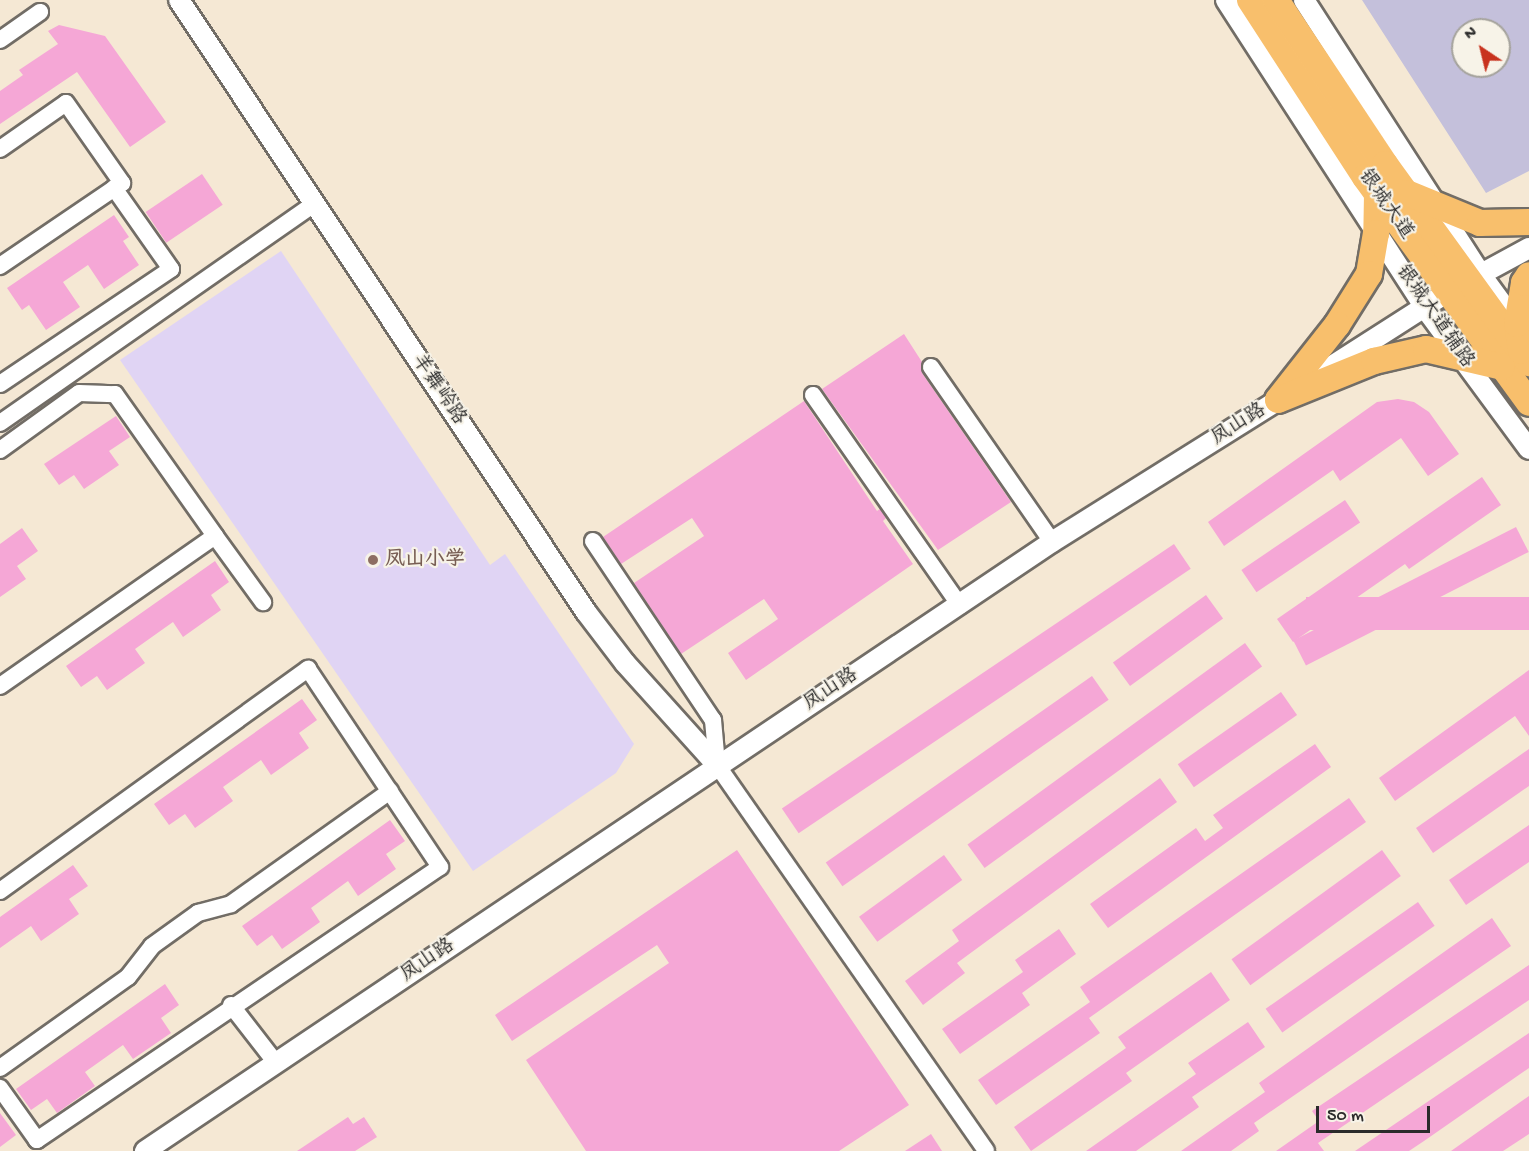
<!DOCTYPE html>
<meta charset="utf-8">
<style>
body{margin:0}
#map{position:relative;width:1529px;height:1151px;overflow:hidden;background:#f5e8d4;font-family:"Gochi Hand","LXGW WenKai TC",sans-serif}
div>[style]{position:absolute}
.built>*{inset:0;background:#e0d4f4}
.industrial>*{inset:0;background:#c4c0db}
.building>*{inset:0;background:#f5a7d6;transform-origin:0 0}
.roads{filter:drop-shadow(2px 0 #726d66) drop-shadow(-2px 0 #726d66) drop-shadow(0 2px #726d66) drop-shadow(0 -2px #726d66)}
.minor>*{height:16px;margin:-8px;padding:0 8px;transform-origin:8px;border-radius:8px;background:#fff}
.tertiary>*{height:20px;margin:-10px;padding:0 10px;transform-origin:10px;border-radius:10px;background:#fff}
.primary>*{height:26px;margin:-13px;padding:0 13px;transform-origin:13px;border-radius:13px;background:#f8bf6c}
.dots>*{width:16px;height:16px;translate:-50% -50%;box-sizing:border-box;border:3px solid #f7f3e8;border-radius:50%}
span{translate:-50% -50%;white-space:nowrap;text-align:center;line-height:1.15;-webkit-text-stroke:4.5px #f7f3e8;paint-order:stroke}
.street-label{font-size:20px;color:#2b2b2b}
.education-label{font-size:20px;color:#785e54;font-weight:700}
.left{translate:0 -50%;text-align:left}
.north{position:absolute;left:1451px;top:18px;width:60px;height:60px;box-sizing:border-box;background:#f7f3e8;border:2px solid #a5a39c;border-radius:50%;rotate:325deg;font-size:16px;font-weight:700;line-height:24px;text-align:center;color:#2b2b2b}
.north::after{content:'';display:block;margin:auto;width:21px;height:27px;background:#c8321e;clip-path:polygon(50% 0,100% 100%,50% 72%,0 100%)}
.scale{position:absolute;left:1316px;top:1106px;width:114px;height:27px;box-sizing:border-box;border:3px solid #2b2b2b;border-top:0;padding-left:8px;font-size:18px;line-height:21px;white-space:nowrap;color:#2b2b2b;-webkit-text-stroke:4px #f7f3e8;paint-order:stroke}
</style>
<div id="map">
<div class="built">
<i style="clip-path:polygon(281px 251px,490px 565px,505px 554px,634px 744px,616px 773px,473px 871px,120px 360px)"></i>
</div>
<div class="industrial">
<i style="clip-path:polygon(evenodd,1362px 0,1529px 0,1529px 171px,1486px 193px,1362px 0,1463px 30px,1499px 30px,1499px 66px,1463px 66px,1463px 30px)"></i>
</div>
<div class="building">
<i style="clip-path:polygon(59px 25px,105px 36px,166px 122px,130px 147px,77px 72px,0 124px,0 91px,23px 75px,19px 70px,58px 44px,48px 31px)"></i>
<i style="left:202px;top:174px;width:37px;height:68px;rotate:56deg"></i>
<i style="clip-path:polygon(114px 215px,129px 237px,123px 241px,139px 265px,104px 289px,88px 265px,63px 282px,80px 307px,46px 330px,29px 305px,22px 310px,7px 288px)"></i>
<i style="clip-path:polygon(904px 334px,922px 362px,922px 373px,1011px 502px,938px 550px,822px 389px)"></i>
<i style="clip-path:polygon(1398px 399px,1414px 402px,1429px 412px,1459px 454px,1428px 476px,1401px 438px,1340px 481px,1333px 470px,1224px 546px,1208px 522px,1377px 402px)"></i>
<i style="clip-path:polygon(804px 401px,877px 511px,880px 509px,886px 518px,883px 521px,913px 564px,746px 680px,728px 653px,778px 619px,764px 599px,681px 654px,634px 583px,704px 536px,692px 518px,621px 564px,603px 537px)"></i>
<i style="clip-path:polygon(116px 416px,130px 437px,109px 451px,119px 465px,84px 489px,74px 475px,59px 485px,44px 464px)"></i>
<i style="clip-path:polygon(1482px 477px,1501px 505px,1409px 569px,1405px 564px,1293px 642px,1277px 619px)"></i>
<i style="left:1345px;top:500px;width:27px;height:125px;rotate:56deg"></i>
<i style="left:1516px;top:527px;width:28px;height:250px;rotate:63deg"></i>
<i style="clip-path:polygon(22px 528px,38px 551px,17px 566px,26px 579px,0 597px,0 544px)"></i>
<i style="left:1174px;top:544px;width:30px;height:473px;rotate:56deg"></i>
<i style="clip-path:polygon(215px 561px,229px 582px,211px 595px,221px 610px,183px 637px,173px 622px,135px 649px,145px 663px,107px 690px,97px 676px,81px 687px,66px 666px)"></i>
<i style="left:1206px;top:595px;width:29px;height:115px;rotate:54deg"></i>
<i style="left:1529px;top:597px;width:33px;height:223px;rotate:90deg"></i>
<i style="left:1245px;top:643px;width:29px;height:343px;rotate:54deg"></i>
<i style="clip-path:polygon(1529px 670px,1529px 736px,1515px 716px,1395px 801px,1379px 778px)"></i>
<i style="left:1092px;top:676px;width:29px;height:325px;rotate:55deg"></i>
<i style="left:1281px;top:692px;width:28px;height:126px;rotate:55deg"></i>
<i style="clip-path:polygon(302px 699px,317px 720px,299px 733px,309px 748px,271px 775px,261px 760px,223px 787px,233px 801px,195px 828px,185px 814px,169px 825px,154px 804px)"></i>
<i style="clip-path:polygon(1315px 744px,1331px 767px,1108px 928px,1090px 904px,1196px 828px,1205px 841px,1223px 828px,1213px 815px)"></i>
<i style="clip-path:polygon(1529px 749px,1529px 786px,1433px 853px,1416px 828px)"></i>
<i style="clip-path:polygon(1160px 778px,1177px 802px,957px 963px,965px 973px,923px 1005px,905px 981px,959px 941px,952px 930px)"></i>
<i style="clip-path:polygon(1349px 798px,1366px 822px,1089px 1018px,1100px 1033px,996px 1105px,978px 1080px,1090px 1002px,1080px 987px)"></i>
<i style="clip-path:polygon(390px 820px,405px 841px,386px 854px,396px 869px,358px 896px,348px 881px,311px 908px,320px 922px,282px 949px,272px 935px,257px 946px,242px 926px)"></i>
<i style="clip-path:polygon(1529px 825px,1529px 862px,1466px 905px,1449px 880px)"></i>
<i style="clip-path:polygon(737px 850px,909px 1105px,839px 1151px,586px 1151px,526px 1060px,669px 963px,657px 945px,512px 1041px,495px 1015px)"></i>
<i style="left:1382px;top:850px;width:32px;height:186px;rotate:54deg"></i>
<i style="left:944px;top:855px;width:31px;height:105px;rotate:54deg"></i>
<i style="clip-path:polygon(73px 865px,88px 886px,69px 899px,79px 914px,41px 941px,31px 926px,0 948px,0 917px)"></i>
<i style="left:1418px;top:902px;width:29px;height:186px;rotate:55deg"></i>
<i style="clip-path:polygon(1492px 918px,1511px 946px,1254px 1123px,1259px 1131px,1231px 1151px,1181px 1151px,1265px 1092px,1259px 1083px)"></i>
<i style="clip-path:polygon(1059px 929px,1076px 954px,1022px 993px,1030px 1005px,960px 1054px,942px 1029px,1023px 972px,1015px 960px)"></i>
<i style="clip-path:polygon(1529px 965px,1529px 1000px,1318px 1143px,1324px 1151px,1276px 1151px,1319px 1121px,1312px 1111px)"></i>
<i style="clip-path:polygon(1211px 972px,1230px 1000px,1126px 1073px,1132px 1081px,1031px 1151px,1014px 1127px,1126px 1048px,1118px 1037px)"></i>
<i style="clip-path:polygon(165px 984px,179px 1005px,161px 1018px,171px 1033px,133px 1059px,123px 1045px,85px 1072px,95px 1086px,57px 1113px,47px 1099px,31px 1110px,16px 1089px)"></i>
<i style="clip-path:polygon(1248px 1022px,1265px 1047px,1192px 1097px,1199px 1107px,1136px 1151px,1086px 1151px,1196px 1074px,1188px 1063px)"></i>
<i style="clip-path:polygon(1529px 1033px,1529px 1068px,1424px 1141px,1409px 1151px,1355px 1151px)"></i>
<i style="clip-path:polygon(1529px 1096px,1529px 1134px,1503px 1151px,1451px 1151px)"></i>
<i style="clip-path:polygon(0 1113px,16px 1135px,0 1147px)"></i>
<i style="clip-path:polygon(348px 1117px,353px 1124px,364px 1117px,377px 1137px,355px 1151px,297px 1151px)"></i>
<i style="clip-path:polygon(931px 1134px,942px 1151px,905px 1151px)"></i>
</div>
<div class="roads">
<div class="minor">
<i style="left:0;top:40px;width:49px;rotate:-35deg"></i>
<i style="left:0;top:149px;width:80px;rotate:-34.9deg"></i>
<i style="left:66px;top:103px;width:98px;rotate:55deg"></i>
<i style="left:122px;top:183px;width:148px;rotate:145.8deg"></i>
<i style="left:931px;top:367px;width:213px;rotate:55.3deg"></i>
<i style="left:0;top:384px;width:206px;rotate:-33.9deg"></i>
<i style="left:171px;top:269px;width:99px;rotate:-125.1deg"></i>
<i style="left:813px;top:395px;width:257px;rotate:55.1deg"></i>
<i style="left:0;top:423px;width:383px;rotate:-34.9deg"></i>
<i style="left:0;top:450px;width:97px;rotate:-35.8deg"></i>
<i style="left:79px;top:393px;width:36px;rotate:2deg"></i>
<i style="left:115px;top:394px;width:174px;rotate:54.8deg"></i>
<i style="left:593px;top:541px;width:216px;rotate:56.2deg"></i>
<i style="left:713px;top:720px;width:45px;rotate:84.9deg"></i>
<i style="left:717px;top:765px;width:470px;rotate:55.1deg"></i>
<i style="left:0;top:686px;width:262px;rotate:-34.9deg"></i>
<i style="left:215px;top:536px;width:82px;rotate:54deg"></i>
<i style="left:0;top:891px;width:380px;rotate:-35.8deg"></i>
<i style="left:308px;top:669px;width:238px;rotate:56.3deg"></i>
<i style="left:440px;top:867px;width:487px;rotate:145.9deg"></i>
<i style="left:37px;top:1140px;width:64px;rotate:-125.4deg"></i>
<i style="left:231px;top:1005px;width:73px;rotate:52.2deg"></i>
<i style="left:0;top:1068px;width:157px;rotate:-35.4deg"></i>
<i style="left:128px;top:977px;width:39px;rotate:-52deg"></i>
<i style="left:152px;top:946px;width:57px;rotate:-35.7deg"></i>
<i style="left:198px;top:913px;width:34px;rotate:-15deg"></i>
<i style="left:231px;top:904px;width:195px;rotate:-35.4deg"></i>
</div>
<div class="tertiary">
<i style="left:179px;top:0;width:735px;rotate:56.37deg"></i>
<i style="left:586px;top:612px;width:64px;rotate:52.6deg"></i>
<i style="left:625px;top:663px;width:137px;rotate:48deg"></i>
<i style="left:1226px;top:0;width:367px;rotate:57.1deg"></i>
<i style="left:1425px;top:308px;width:175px;rotate:53.6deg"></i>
<i style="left:1304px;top:0;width:327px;rotate:57.2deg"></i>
<i style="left:1481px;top:275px;width:69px;rotate:53.8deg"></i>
<i style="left:1318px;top:375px;width:154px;rotate:-32.6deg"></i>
<i style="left:1448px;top:292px;width:92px;rotate:-28.5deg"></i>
<i style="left:145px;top:1151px;width:1092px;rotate:-33.88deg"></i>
<i style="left:1052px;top:542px;width:279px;rotate:-32.1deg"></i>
</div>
<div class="primary">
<i style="left:1250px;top:0;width:211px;rotate:57deg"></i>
<i style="left:1365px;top:177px;width:279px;rotate:54deg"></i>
<i style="left:1276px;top:0;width:197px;rotate:56.4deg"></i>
<i style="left:1385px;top:164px;width:246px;rotate:54.1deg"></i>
<i style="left:1407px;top:193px;width:79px;rotate:22.3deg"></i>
<i style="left:1480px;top:223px;width:49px;rotate:-1.2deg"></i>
<i style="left:1377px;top:194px;width:39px;rotate:91deg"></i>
<i style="left:1376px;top:233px;width:42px;rotate:99.7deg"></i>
<i style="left:1369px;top:274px;width:60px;rotate:122.1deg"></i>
<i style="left:1337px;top:325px;width:95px;rotate:128.2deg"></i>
<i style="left:1278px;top:400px;width:104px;rotate:-22.1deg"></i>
<i style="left:1374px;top:361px;width:53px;rotate:-13deg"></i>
<i style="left:1426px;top:349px;width:78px;rotate:13.3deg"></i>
<i style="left:1521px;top:351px;width:27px;rotate:-98deg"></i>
<i style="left:1517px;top:324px;width:42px;rotate:-80.3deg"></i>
<i style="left:1524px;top:283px;width:9px;rotate:-58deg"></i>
</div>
</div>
<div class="dots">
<i style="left:373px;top:560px;background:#8d6e63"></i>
</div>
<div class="street-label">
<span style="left:1385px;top:205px;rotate:55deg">银城大道</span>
<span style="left:1434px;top:317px;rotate:55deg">银城大道辅路</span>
<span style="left:438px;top:390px;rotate:56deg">羊舞岭路</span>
<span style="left:1239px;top:425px;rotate:-32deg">凤山路</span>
<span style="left:831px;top:690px;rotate:-33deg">凤山路</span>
<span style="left:428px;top:961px;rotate:-34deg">凤山路</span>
</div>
<div class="education-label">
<span class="left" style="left:385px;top:560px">凤山小学</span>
</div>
<div class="north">N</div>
<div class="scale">50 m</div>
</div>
